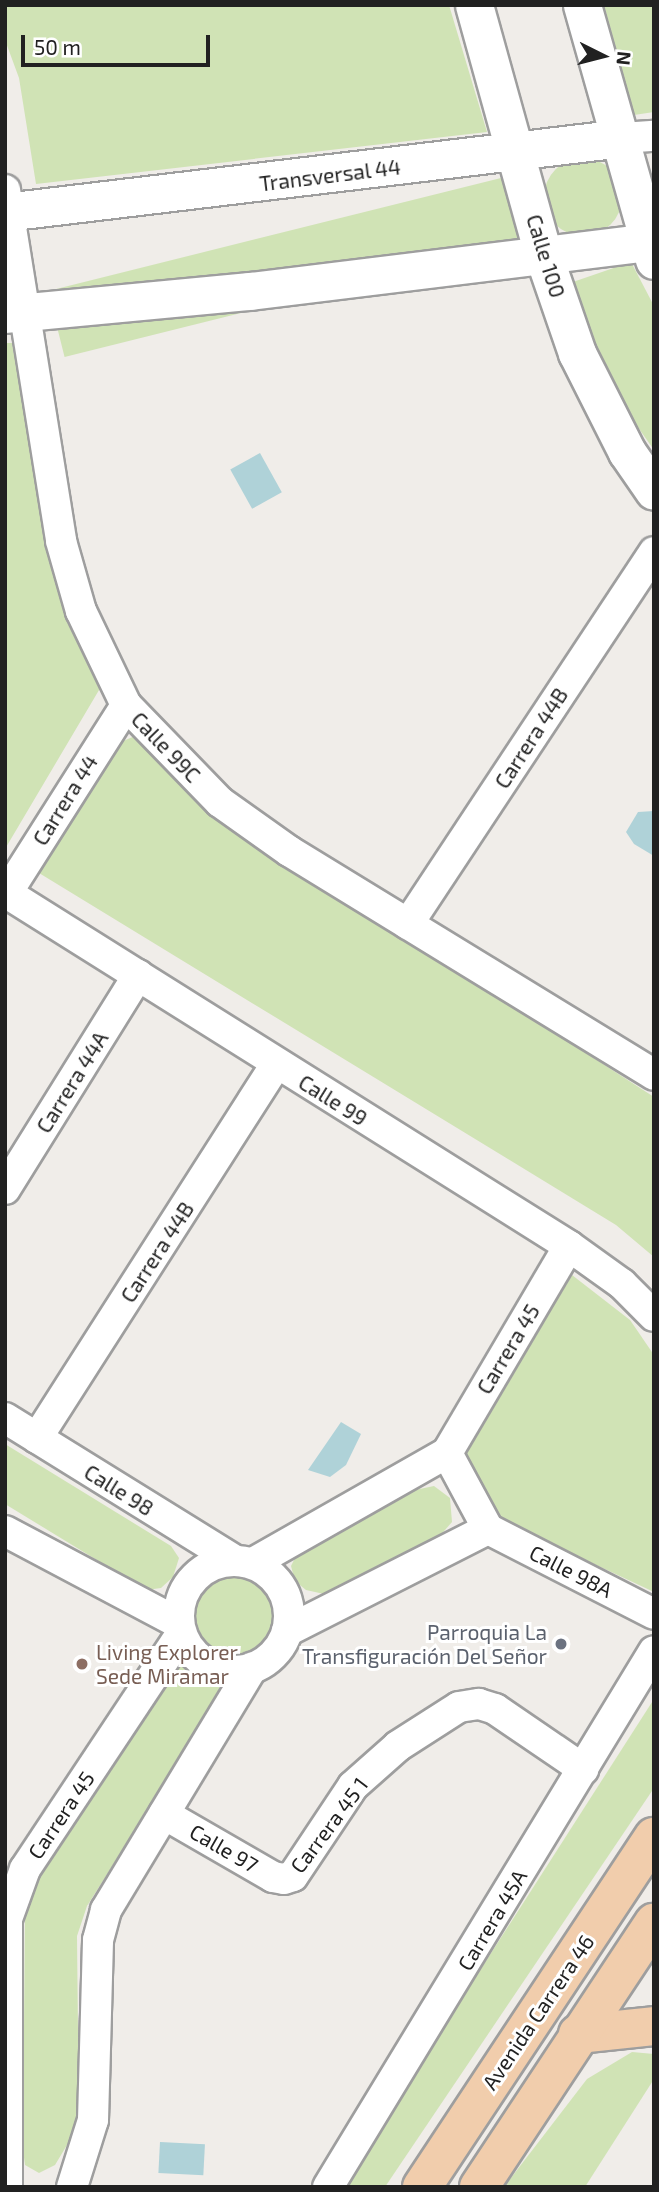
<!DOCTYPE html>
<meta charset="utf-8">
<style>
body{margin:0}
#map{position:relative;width:659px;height:2192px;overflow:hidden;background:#f0ede9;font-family:"Exo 2",sans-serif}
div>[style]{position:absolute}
.grass>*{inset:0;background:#d0e3b5;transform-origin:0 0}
.round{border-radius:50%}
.water>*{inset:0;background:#afd2d8;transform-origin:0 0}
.roads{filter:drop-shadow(2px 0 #9e9e9e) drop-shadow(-2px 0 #9e9e9e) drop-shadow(0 2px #9e9e9e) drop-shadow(0 -2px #9e9e9e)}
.minor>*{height:30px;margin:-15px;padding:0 15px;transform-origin:15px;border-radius:15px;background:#fff}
.minor>.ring{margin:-15px;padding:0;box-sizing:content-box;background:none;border:30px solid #fff;border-radius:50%}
.tertiary>*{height:37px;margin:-18.5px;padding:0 18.5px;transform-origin:18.5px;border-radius:18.5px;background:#fff}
.primary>*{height:38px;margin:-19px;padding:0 19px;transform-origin:19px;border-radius:19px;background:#f1cdac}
.dots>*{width:19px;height:19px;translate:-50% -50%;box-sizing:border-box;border:4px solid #fff;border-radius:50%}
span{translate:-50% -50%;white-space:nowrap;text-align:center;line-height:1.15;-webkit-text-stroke:6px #fff;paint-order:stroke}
.street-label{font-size:21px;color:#212121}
.worship-label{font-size:21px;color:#5b616d}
.right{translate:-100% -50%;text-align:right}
.education-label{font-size:21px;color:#785e54}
.left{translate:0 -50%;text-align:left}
.frame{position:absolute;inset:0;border:7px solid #212121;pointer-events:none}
.north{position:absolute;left:568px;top:21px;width:70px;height:70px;-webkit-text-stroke:5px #fff;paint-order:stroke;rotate:96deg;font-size:19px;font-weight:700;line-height:28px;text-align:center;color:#212121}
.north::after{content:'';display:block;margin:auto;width:24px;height:32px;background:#212121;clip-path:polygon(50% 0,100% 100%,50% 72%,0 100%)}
.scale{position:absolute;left:21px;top:35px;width:189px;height:32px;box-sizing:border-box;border:4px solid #212121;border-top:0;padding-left:9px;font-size:21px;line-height:24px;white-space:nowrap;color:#212121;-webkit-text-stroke:5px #fff;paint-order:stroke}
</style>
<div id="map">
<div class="grass">
<i style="clip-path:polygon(5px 5px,449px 5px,487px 132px,36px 184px,19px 78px,5px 40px)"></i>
<i style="clip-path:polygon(604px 5px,654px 5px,654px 112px,634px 115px)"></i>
<i class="round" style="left:544px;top:158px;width:78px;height:78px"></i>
<i style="left:509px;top:176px;width:68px;height:475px;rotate:76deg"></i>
<i style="clip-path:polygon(631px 262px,654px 306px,654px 450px,623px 406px,590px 339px,570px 283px)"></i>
<i style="clip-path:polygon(5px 343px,12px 343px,48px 553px,67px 616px,102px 685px,5px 849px)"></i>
<i style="clip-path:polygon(137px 735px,213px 812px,654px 1097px,654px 1257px,616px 1225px,39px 873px,121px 742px)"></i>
<i style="clip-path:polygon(572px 1275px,630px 1320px,654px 1355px,654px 1592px,500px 1520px,460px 1449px)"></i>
<i style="clip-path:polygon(5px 1444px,171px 1546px,179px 1558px,173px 1577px,161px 1588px,146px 1590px,5px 1504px)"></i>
<i style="clip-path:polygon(434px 1486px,450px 1498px,452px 1522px,438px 1538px,324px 1594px,306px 1590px,295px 1581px,291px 1566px,301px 1546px,415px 1490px)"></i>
<i class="round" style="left:192px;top:1575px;width:82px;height:82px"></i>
<i style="clip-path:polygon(177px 1660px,201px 1665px,219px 1680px,220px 1695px,87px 1906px,77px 1936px,79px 2125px,55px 2165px,39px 2173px,25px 2165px,23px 2150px,25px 1908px,34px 1884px,164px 1667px)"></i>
<i style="clip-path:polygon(654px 1699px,654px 1788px,385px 2187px,341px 2187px)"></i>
<i style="clip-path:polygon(632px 2052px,654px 2054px,654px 2079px,585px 2187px,504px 2187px,587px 2079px)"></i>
</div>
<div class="water">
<i style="left:260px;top:453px;width:45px;height:34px;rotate:61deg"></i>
<i style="clip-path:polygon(654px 811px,654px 856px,634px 844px,626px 832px,638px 812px)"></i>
<i style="clip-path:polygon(341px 1422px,361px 1434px,346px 1465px,330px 1477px,308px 1470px)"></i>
<i style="left:160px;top:2142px;width:45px;height:31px;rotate:3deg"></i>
</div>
<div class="roads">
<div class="minor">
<i style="left:622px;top:138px;width:32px;rotate:-4deg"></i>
<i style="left:5px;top:190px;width:355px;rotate:80.9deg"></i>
<i style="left:61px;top:541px;width:73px;rotate:74.1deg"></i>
<i style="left:81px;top:611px;width:104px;rotate:64.4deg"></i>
<i style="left:126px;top:705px;width:135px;rotate:45.9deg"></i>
<i style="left:220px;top:802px;width:85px;rotate:35.4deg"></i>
<i style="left:289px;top:851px;width:428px;rotate:31.5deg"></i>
<i style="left:5px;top:892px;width:666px;rotate:32.11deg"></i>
<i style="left:569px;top:1246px;width:65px;rotate:35.6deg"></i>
<i style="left:622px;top:1284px;width:45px;rotate:45deg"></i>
<i style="left:5px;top:896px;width:226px;rotate:-57.6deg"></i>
<i style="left:408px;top:924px;width:446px;rotate:-56.5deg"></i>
<i style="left:5px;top:1189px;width:252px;rotate:-58.1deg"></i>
<i style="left:5px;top:1418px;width:269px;rotate:31.8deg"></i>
<i style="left:37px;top:1438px;width:443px;rotate:-57.4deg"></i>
<i style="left:447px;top:1453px;width:86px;rotate:61.7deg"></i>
<i style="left:488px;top:1529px;width:186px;rotate:27.1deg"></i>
<i style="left:5px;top:1531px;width:197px;rotate:27.9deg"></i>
<i class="ring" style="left:179px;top:1561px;width:80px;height:80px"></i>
<i style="left:253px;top:1563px;width:223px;rotate:-29.6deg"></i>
<i style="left:447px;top:1453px;width:240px;rotate:-59.5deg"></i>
<i style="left:287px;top:1631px;width:225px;rotate:-26.9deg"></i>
<i style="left:164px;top:1814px;width:126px;rotate:30deg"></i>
<i style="left:273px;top:1877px;width:11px;rotate:10deg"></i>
<i style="left:284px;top:1879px;width:9px;rotate:-18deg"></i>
<i style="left:293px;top:1876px;width:108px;rotate:-56.3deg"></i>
<i style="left:353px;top:1786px;width:60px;rotate:-41.6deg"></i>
<i style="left:398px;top:1746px;width:72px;rotate:-32.6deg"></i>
<i style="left:459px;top:1707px;width:20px;rotate:-9deg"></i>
<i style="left:479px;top:1704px;width:17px;rotate:17deg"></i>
<i style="left:495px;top:1709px;width:107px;rotate:34.3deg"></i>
<i style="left:7px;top:2187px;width:268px;rotate:-90deg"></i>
<i style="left:7px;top:1919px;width:53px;rotate:-70.2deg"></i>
<i style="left:25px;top:1869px;width:283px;rotate:-56.4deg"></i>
<i style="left:72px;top:2187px;width:70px;rotate:-72.6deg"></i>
<i style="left:93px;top:2120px;width:180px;rotate:-88.4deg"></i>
<i style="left:98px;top:1940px;width:31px;rotate:-75deg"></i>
<i style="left:106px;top:1910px;width:283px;rotate:-58.9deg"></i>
<i style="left:328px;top:2187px;width:627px;rotate:-58.69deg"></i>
</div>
<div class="tertiary">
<i style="left:474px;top:5px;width:262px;rotate:74.5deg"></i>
<i style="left:544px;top:257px;width:102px;rotate:71deg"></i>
<i style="left:577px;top:353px;width:111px;rotate:63.2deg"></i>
<i style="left:627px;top:452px;width:47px;rotate:55.3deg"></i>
<i style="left:582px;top:5px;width:265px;rotate:74.2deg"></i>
<i style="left:5px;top:212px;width:621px;rotate:-6.84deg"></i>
<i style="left:5px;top:314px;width:246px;rotate:-5.4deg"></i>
<i style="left:250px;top:291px;width:402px;rotate:-7deg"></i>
</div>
<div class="primary">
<i style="left:578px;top:2034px;width:76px;rotate:-6deg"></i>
<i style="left:422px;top:2187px;width:420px;rotate:-56.5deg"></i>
<i style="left:479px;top:2187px;width:317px;rotate:-56.5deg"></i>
</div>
</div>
<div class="dots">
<i style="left:561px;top:1644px;background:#6b7280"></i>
<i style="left:82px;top:1664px;background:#8d6e63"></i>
</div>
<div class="street-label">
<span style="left:330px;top:175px;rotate:-7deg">Transversal 44</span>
<span style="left:546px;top:256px;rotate:73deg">Calle 100</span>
<span style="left:531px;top:738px;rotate:-57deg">Carrera 44B</span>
<span style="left:166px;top:747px;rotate:46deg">Calle 99C</span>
<span style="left:65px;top:800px;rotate:-58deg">Carrera 44</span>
<span style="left:72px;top:1082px;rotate:-58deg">Carrera 44A</span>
<span style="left:333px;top:1100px;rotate:32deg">Calle 99</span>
<span style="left:157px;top:1252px;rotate:-57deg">Carrera 44B</span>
<span style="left:508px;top:1349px;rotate:-59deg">Carrera 45</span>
<span style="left:119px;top:1490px;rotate:32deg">Calle 98</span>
<span style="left:571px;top:1571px;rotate:27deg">Calle 98A</span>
<span style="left:61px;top:1815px;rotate:-56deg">Carrera 45</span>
<span style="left:329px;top:1825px;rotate:-53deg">Carrera 45 1</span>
<span style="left:224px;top:1848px;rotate:30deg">Calle 97</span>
<span style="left:492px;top:1920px;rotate:-59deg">Carrera 45A</span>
<span style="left:538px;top:2012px;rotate:-56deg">Avenida Carrera 46</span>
</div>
<div class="worship-label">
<span class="right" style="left:547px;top:1644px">Parroquia La<br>Transfiguración Del Señor</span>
</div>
<div class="education-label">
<span class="left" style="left:96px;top:1664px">Living Explorer<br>Sede Miramar</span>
</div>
<div class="frame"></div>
<div class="north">N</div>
<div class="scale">50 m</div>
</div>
